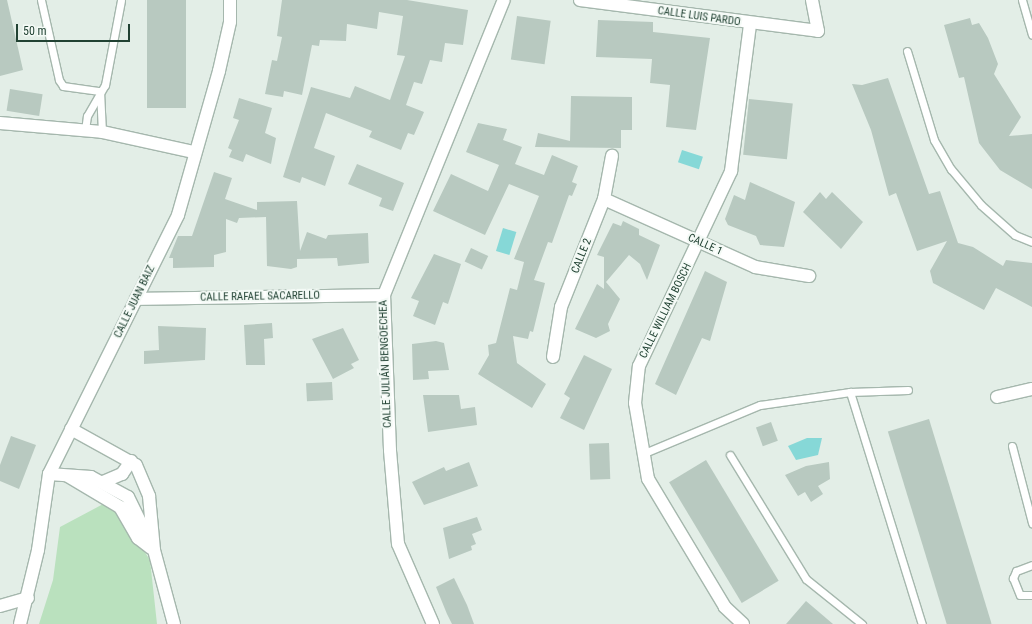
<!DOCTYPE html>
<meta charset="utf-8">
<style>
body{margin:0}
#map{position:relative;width:1032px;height:624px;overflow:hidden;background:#e3eee7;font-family:"Roboto Condensed",sans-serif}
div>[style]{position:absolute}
.green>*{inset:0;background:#bae1be}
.water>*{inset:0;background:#86d8d7;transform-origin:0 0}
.building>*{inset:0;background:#b8c9c0;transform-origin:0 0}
.roads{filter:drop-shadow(1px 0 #a5b7ad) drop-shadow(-1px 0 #a5b7ad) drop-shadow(0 1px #a5b7ad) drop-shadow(0 -1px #a5b7ad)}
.service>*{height:7px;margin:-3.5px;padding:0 3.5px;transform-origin:3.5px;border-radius:3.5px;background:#fff}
.minor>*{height:12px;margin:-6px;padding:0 6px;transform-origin:6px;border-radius:6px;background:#fff}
.tertiary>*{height:12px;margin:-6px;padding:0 6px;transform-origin:6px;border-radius:6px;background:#fff}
span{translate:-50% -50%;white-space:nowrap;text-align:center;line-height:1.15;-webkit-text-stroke:4px #f4faf6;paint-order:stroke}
.street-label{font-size:11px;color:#214233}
.scale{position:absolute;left:16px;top:24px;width:114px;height:18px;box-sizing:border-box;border:2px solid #214233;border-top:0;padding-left:5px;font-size:12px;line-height:14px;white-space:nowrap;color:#214233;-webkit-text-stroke:3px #f4faf6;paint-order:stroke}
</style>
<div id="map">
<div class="green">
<i style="clip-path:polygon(107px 502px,117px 510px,150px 560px,157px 624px,39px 624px,53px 580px,60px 527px)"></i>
</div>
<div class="water">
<i style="left:682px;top:150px;width:22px;height:13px;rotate:18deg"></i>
<i style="left:503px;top:228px;width:14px;height:24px;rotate:17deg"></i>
<i style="clip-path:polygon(807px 438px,822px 438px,818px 455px,796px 460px,788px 446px)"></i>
</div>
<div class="building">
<i style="clip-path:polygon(0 0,7px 0,23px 70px,0 76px)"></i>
<i style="left:147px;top:0;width:39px;height:108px"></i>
<i style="clip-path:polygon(282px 0,407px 0,468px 10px,463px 45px,445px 43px,442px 62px,430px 60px,422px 84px,414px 82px,406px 105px,424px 112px,414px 135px,408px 133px,401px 150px,369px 137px,372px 131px,326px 113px,314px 148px,335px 156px,325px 186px,302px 177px,300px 183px,283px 177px,311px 87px,350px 98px,355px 86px,390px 100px,405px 56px,397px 55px,403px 16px,379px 12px,377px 29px,347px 24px,346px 41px,320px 40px,319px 46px,312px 45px,302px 95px,284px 91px,283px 97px,265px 94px,272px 60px,277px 61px,282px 37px,277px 36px)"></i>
<i style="left:517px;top:16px;width:34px;height:44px;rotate:8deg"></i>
<i style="clip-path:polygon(970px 18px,972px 25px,979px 23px,988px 38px,998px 64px,994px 74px,1021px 117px,1009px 136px,1032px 134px,1032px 189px,1000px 170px,979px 143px,964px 77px,959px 78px,944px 25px)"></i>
<i style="clip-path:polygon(598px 20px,653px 22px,653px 32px,710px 38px,696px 130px,666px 127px,670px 85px,650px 83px,652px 59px,596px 57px)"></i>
<i style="clip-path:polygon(888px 78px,929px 194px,940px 191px,958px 243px,973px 247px,1003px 266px,1006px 260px,1032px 263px,1032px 307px,996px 288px,984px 310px,933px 283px,930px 271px,947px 241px,917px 251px,896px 193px,889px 196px,871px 130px,852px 84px,862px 85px)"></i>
<i style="left:10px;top:89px;width:33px;height:22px;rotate:9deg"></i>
<i style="clip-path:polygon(571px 96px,632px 97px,632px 130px,621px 130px,621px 148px,535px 147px,538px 133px,570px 141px)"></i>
<i style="clip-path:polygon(239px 98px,272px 108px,265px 133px,276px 138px,271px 164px,246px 154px,243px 162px,229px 157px,232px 150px,228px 148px,239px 120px,233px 118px)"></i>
<i style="left:749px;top:99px;width:44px;height:56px;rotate:6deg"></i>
<i style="clip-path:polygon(478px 123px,507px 129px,503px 140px,522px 147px,515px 164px,544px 175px,552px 155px,578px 166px,572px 182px,577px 184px,572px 196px,569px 195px,552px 243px,548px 242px,534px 280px,545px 283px,533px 332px,530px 331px,528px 339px,513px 336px,517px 363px,546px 384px,532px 408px,478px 374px,489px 355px,488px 345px,496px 343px,510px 288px,517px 290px,524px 262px,514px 259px,539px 196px,509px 184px,485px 235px,433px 211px,451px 174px,488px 191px,499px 165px,466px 152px)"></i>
<i style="clip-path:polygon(357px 164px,404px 183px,393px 211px,379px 206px,382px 198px,348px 184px)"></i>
<i style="clip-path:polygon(214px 172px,232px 178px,225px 199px,257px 210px,257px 202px,297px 201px,300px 251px,307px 232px,326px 239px,328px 235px,368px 233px,369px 263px,338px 266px,337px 258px,297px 259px,297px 267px,291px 269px,267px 266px,266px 217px,239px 218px,237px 223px,226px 219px,226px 252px,214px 255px,214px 267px,173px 268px,173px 258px,169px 258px,178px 236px,192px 236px)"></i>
<i style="clip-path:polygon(750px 182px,795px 202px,784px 247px,760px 245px,756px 236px,728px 225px,725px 219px,734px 195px,745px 200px)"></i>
<i style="clip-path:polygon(820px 192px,826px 199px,832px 192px,863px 222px,841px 249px,803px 212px)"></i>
<i style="clip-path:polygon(623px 221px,639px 229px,639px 235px,660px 245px,647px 280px,640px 264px,629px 255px,606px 282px,620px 299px,608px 324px,610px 331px,596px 338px,575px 329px,597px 284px,604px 289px,604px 257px,597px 255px,613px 223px,621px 226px)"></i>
<i style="left:471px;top:248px;width:19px;height:15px;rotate:25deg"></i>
<i style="clip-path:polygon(434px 254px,461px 264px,448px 304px,443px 302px,435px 325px,413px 316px,419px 301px,411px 298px)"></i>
<i style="clip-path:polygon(705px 271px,727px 282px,710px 341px,702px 338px,676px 395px,655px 384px)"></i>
<i style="clip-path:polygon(272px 323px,273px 338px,264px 339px,265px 365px,246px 365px,244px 325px)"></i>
<i style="clip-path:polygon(158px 326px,206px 328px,205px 360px,144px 364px,144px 351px,159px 350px)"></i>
<i style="clip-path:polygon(343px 328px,359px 360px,351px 364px,354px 368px,333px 379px,312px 339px)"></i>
<i style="clip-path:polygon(436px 341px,444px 343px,449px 370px,428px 371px,429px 379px,413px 380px,412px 344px)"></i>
<i style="clip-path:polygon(584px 355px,612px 369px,584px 430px,560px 418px,570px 398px,564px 394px)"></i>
<i style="left:332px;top:382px;width:18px;height:26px;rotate:87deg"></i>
<i style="clip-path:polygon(423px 395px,459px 395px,461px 409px,475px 407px,477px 425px,428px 432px)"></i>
<i style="left:929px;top:419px;width:214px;height:43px;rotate:73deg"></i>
<i style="left:771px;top:422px;width:20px;height:16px;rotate:70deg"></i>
<i style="clip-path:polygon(11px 436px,36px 445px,19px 489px,0 481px,0 465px)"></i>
<i style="left:609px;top:443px;width:36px;height:20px;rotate:88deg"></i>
<i style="left:706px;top:460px;width:141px;height:43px;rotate:59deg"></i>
<i style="clip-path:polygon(469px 462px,478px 486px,424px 505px,412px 482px,444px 467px,446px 471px)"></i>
<i style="clip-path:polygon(829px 462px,830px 479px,818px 486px,823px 494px,811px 502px,805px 492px,798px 496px,785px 475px,806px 466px)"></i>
<i style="clip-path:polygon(477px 517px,482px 530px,472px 534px,476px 544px,471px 546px,472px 550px,449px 559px,443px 528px)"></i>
<i style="clip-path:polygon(454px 578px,467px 605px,474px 624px,452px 624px,447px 614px,436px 587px)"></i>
<i style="clip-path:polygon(806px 601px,833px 624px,786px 624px)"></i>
</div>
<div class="roads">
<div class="service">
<i style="left:41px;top:0;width:82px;rotate:77.3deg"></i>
<i style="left:59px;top:80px;width:7px;rotate:56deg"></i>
<i style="left:63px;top:86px;width:37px;rotate:8deg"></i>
<i style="left:1022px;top:0;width:36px;rotate:74deg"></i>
<i style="left:907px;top:51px;width:93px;rotate:73.1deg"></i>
<i style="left:934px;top:140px;width:34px;rotate:60deg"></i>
<i style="left:951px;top:169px;width:47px;rotate:50.2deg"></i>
<i style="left:981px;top:205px;width:45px;rotate:41.4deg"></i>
<i style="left:1015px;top:235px;width:18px;rotate:22deg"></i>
<i style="left:100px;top:91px;width:41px;rotate:87.2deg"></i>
<i style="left:85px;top:130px;width:14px;rotate:-82deg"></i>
<i style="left:87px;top:116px;width:36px;rotate:-60deg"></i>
<i style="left:105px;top:85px;width:86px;rotate:-79.3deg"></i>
<i style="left:850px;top:392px;width:243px;rotate:72.8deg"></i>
<i style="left:1012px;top:446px;width:80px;rotate:75.4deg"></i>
<i style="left:642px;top:454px;width:128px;rotate:-22.6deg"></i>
<i style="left:760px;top:405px;width:91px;rotate:-8.2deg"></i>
<i style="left:850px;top:392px;width:58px;rotate:-2deg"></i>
<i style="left:730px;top:455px;width:145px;rotate:58.5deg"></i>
<i style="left:806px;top:579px;width:72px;rotate:38.8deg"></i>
<i style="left:1032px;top:565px;width:17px;rotate:159deg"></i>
<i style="left:1016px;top:571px;width:8px;rotate:113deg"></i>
<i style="left:1013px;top:578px;width:18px;rotate:68deg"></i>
<i style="left:1020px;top:595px;width:12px"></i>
</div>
<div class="minor">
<i style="left:580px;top:0;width:240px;rotate:7.4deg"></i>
<i style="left:818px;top:31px;width:32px;rotate:-101deg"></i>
<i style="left:0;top:123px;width:102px;rotate:5deg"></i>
<i style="left:102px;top:132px;width:94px;rotate:12.3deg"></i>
<i style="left:604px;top:199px;width:166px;rotate:24.2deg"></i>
<i style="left:755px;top:267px;width:55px;rotate:9.5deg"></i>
<i style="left:136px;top:299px;width:248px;rotate:-0.9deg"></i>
<i style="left:553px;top:357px;width:51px;rotate:-80.9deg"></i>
<i style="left:561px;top:307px;width:116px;rotate:-68.3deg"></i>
<i style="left:604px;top:199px;width:44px;rotate:-79.5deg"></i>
<i style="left:997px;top:397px;width:36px;rotate:-13deg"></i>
<i style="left:71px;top:429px;width:74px;rotate:29deg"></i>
<i style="left:136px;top:465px;width:34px;rotate:67deg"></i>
<i style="left:149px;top:496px;width:54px;rotate:84.7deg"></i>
<i style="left:154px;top:550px;width:77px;rotate:74.9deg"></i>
<i style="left:49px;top:474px;width:42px;rotate:4.1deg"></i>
<i style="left:91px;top:477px;width:42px;rotate:28.4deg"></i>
<i style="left:128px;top:497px;width:52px;rotate:63.9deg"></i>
<i style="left:68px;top:476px;width:61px;rotate:30.8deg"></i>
<i style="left:120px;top:507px;width:36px;rotate:60deg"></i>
<i style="left:138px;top:538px;width:16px;rotate:38deg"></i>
<i style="left:103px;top:482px;width:21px;rotate:-23deg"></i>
<i style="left:122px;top:474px;width:16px;rotate:-55deg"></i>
<i style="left:0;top:606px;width:29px;rotate:-16deg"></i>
<i style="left:433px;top:624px;width:87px;rotate:-113.6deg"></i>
<i style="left:398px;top:544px;width:94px;rotate:-94.9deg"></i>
<i style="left:390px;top:450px;width:155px;rotate:-92.2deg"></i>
<i style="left:384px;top:295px;width:318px;rotate:-67.9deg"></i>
<i style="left:743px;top:624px;width:25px;rotate:-137deg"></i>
<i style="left:725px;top:607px;width:149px;rotate:-121deg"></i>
<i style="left:648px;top:479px;width:77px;rotate:-99.7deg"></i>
<i style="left:635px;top:403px;width:37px;rotate:-84deg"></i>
<i style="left:639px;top:366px;width:216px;rotate:-64.7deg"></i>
<i style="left:731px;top:171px;width:147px;rotate:-82.6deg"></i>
</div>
<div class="tertiary">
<i style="left:20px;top:624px;width:76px;rotate:-76.3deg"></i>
<i style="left:38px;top:550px;width:77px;rotate:-81.8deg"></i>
<i style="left:49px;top:474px;width:289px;rotate:-63.5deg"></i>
<i style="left:178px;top:215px;width:150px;rotate:-74.1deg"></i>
<i style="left:219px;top:71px;width:50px;rotate:-77.3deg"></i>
<i style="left:230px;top:22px;width:22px;rotate:-90deg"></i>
</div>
</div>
<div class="street-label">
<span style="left:699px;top:17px;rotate:8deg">CALLE LUIS PARDO</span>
<span style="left:705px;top:245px;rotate:24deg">CALLE 1</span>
<span style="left:582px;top:256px;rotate:-68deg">CALLE 2</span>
<span style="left:260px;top:297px;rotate:-1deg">CALLE RAFAEL SACARELLO</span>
<span style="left:135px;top:302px;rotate:-64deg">CALLE JUAN BAIZ</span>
<span style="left:666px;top:311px;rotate:-64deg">CALLE WILLIAM BOSCH</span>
<span style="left:386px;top:364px;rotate:-92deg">CALLE JULIÁN BENGOECHEA</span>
</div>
<div class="scale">50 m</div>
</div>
